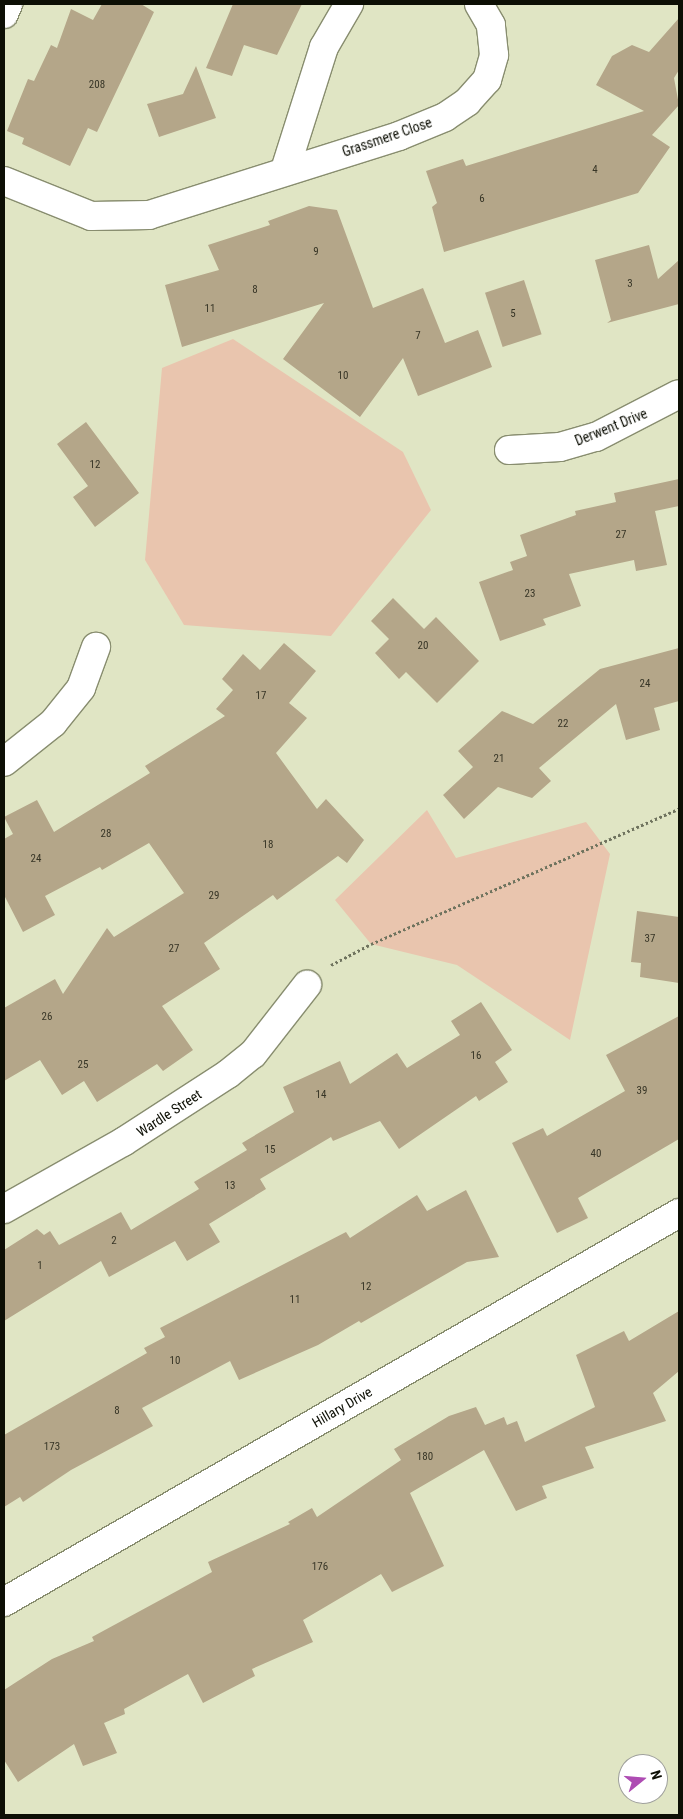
<!DOCTYPE html>
<style>
body{margin:0}
#map{position:relative;width:683px;height:1819px;overflow:hidden;background:#e0e5c4;font-family:"Roboto Condensed",sans-serif}
div>[style]{position:absolute}
.green>*{inset:0;background:#e9c5ae}
.building>*{inset:0;background:#b4a689;transform-origin:0 0}
.path>*{height:3px;margin-top:-1.5px;transform-origin:0;background:repeating-linear-gradient(90deg,#6f735e 0 2.5px,transparent 0 5px)}
.roads{filter:drop-shadow(1px 0 #888d6f) drop-shadow(-1px 0 #888d6f) drop-shadow(0 1px #888d6f) drop-shadow(0 -1px #888d6f)}
.street>*{height:28px;margin:-14px;padding:0 14px;transform-origin:14px;border-radius:14px;background:#fff}
span{translate:-50% -50%;white-space:nowrap;text-align:center;line-height:1.15;-webkit-text-stroke:4px #fff;paint-order:stroke}
.number-label{font-size:11px;color:#373526}
.number-label span{-webkit-text-stroke-width:0}
.street-label{font-size:14px;color:#0d0f05}
.frame{position:absolute;inset:0;border:5px solid #0d0f05;pointer-events:none}
.north{position:absolute;left:618px;top:1754px;width:50px;height:50px;box-sizing:border-box;background:#fff;border:1px solid #9e9f9b;border-radius:50%;rotate:73deg;font-size:14px;font-weight:700;line-height:20px;text-align:center;color:#0d0f05}
.north::after{content:'';display:block;margin:auto;width:18px;height:22px;background:#ae4cb3;clip-path:polygon(50% 0,100% 100%,50% 72%,0 100%)}
</style>
<div id="map">
<div class="green">
<i style="clip-path:polygon(233px 339px,403px 452px,431px 510px,331px 636px,184px 625px,145px 560px,162px 368px)"></i>
<i style="clip-path:polygon(427px 810px,456px 858px,586px 822px,610px 854px,570px 1040px,457px 965px,371px 944px,335px 900px)"></i>
</div>
<div class="building">
<i style="clip-path:polygon(102px 4px,141px 4px,154px 12px,97px 132px,88px 128px,70px 166px,22px 144px,24px 138px,7px 131px,28px 79px,34px 81px,51px 45px,57px 48px,71px 9px,93px 20px)"></i>
<i style="clip-path:polygon(233px 4px,302px 4px,277px 55px,244px 45px,232px 76px,206px 68px)"></i>
<i style="clip-path:polygon(679px 18px,679px 70px,674px 78px,679px 105px,652px 135px,670px 147px,638px 193px,444px 252px,432px 207px,437px 203px,426px 171px,463px 159px,466px 166px,644px 111px,596px 85px,612px 56px,632px 45px,649px 52px)"></i>
<i style="clip-path:polygon(196px 66px,216px 118px,159px 137px,147px 104px,183px 94px)"></i>
<i style="clip-path:polygon(309px 206px,337px 210px,373px 308px,423px 288px,445px 343px,478px 330px,492px 367px,418px 396px,403px 358px,360px 417px,283px 359px,324px 303px,182px 347px,165px 285px,219px 270px,208px 245px,270px 225px,268px 221px)"></i>
<i style="clip-path:polygon(649px 245px,658px 279px,679px 260px,679px 304px,607px 323px,611px 320px,595px 260px)"></i>
<i style="left:524px;top:280px;width:57px;height:41px;rotate:72deg"></i>
<i style="clip-path:polygon(86px 422px,139px 493px,95px 527px,73px 497px,88px 486px,57px 444px)"></i>
<i style="clip-path:polygon(679px 479px,679px 506px,655px 511px,667px 565px,636px 571px,634px 560px,569px 574px,581px 606px,543px 619px,546px 625px,500px 641px,479px 582px,513px 570px,510px 562px,527px 556px,520px 535px,576px 515px,575px 511px,616px 502px,614px 493px)"></i>
<i style="clip-path:polygon(393px 598px,424px 629px,436px 617px,479px 661px,437px 703px,406px 672px,399px 679px,375px 653px,389px 639px,371px 621px)"></i>
<i style="clip-path:polygon(284px 643px,316px 671px,289px 703px,307px 718px,276px 753px,317px 809px,326px 799px,364px 840px,347px 863px,338px 856px,277px 900px,273px 895px,204px 943px,220px 969px,162px 1006px,193px 1050px,163px 1071px,157px 1064px,97px 1102px,84px 1081px,62px 1095px,40px 1060px,4px 1081px,4px 1008px,55px 979px,63px 994px,107px 928px,114px 937px,184px 893px,149px 843px,102px 870px,100px 867px,45px 896px,55px 915px,23px 932px,4px 895px,4px 839px,13px 834px,4px 817px,37px 800px,54px 832px,150px 773px,145px 766px,225px 716px,216px 709px,233px 690px,222px 679px,243px 654px,260px 670px)"></i>
<i style="clip-path:polygon(679px 648px,679px 701px,654px 708px,660px 730px,626px 740px,616px 704px,539px 768px,551px 781px,532px 798px,498px 787px,464px 819px,443px 795px,473px 767px,458px 751px,502px 711px,533px 724px,600px 669px)"></i>
<i style="clip-path:polygon(637px 911px,679px 917px,679px 983px,640px 977px,641px 963px,631px 962px)"></i>
<i style="clip-path:polygon(481px 1002px,512px 1050px,495px 1062px,508px 1082px,479px 1101px,476px 1096px,399px 1149px,380px 1121px,333px 1141px,331px 1137px,260px 1179px,266px 1189px,209px 1224px,220px 1242px,187px 1261px,175px 1241px,109px 1277px,101px 1261px,4px 1321px,4px 1250px,37px 1229px,44px 1235px,50px 1231px,59px 1245px,121px 1212px,131px 1230px,199px 1189px,194px 1182px,247px 1150px,242px 1143px,294px 1112px,283px 1087px,340px 1061px,350px 1084px,397px 1053px,407px 1068px,460px 1035px,451px 1021px)"></i>
<i style="clip-path:polygon(679px 1016px,679px 1139px,578px 1198px,588px 1218px,557px 1233px,512px 1143px,543px 1128px,547px 1136px,625px 1091px,606px 1055px)"></i>
<i style="clip-path:polygon(466px 1190px,499px 1257px,467px 1262px,361px 1323px,359px 1321px,318px 1345px,239px 1380px,230px 1361px,142px 1408px,153px 1426px,71px 1470px,23px 1502px,20px 1497px,4px 1507px,4px 1435px,147px 1353px,144px 1348px,165px 1337px,160px 1328px,346px 1232px,350px 1238px,417px 1195px,427px 1211px)"></i>
<i style="clip-path:polygon(679px 1311px,679px 1371px,653px 1393px,666px 1421px,585px 1447px,594px 1468px,542px 1486px,547px 1498px,516px 1511px,484px 1450px,410px 1493px,444px 1566px,392px 1592px,381px 1574px,303px 1620px,313px 1642px,252px 1669px,255px 1676px,203px 1703px,188px 1674px,124px 1709px,125px 1714px,104px 1723px,117px 1753px,83px 1766px,74px 1744px,18px 1782px,4px 1760px,4px 1690px,52px 1659px,94px 1641px,92px 1637px,212px 1572px,208px 1562px,290px 1524px,288px 1522px,312px 1508px,317px 1517px,401px 1460px,394px 1449px,449px 1416px,476px 1407px,485px 1425px,504px 1417px,507px 1425px,517px 1421px,525px 1442px,595px 1407px,576px 1355px,624px 1331px,629px 1341px)"></i>
</div>
<div class="path">
<i style="left:331px;top:965px;width:45px;rotate:-27.7deg"></i>
<i style="left:371px;top:944px;width:336px;rotate:-23.7deg"></i>
</div>
<div class="roads">
<div class="street">
<i style="left:4px;top:14px;width:11px;rotate:-68deg"></i>
<i style="left:285px;top:170px;width:129px;rotate:-72.4deg"></i>
<i style="left:324px;top:47px;width:50px;rotate:-59.8deg"></i>
<i style="left:4px;top:181px;width:94px;rotate:21.9deg"></i>
<i style="left:91px;top:216px;width:58px;rotate:-1deg"></i>
<i style="left:149px;top:215px;width:262px;rotate:-17.5deg"></i>
<i style="left:399px;top:136px;width:50px;rotate:-22.4deg"></i>
<i style="left:445px;top:117px;width:27px;rotate:-34deg"></i>
<i style="left:467px;top:102px;width:30px;rotate:-48deg"></i>
<i style="left:487px;top:80px;width:26px;rotate:-74deg"></i>
<i style="left:494px;top:55px;width:30px;rotate:-96deg"></i>
<i style="left:491px;top:25px;width:24px;rotate:-120deg"></i>
<i style="left:509px;top:450px;width:51px;rotate:-3.4deg"></i>
<i style="left:560px;top:447px;width:37px;rotate:-16deg"></i>
<i style="left:596px;top:437px;width:93px;rotate:-27.4deg"></i>
<i style="left:4px;top:762px;width:63px;rotate:-38.5deg"></i>
<i style="left:53px;top:723px;width:45px;rotate:-51.3deg"></i>
<i style="left:81px;top:688px;width:44px;rotate:-69.9deg"></i>
<i style="left:4px;top:1209px;width:137px;rotate:-29.4deg"></i>
<i style="left:123px;top:1142px;width:125px;rotate:-32.9deg"></i>
<i style="left:228px;top:1074px;width:32px;rotate:-39deg"></i>
<i style="left:253px;top:1054px;width:88px;rotate:-52deg"></i>
<i style="left:4px;top:1602px;width:779px;rotate:-29.95deg"></i>
</div>
</div>
<div class="number-label">
<span style="left:97px;top:85px">208</span>
<span style="left:595px;top:170px">4</span>
<span style="left:482px;top:199px">6</span>
<span style="left:316px;top:252px">9</span>
<span style="left:630px;top:284px">3</span>
<span style="left:255px;top:290px">8</span>
<span style="left:210px;top:309px">11</span>
<span style="left:513px;top:314px">5</span>
<span style="left:418px;top:336px">7</span>
<span style="left:343px;top:376px">10</span>
<span style="left:95px;top:465px">12</span>
<span style="left:621px;top:535px">27</span>
<span style="left:530px;top:594px">23</span>
<span style="left:423px;top:646px">20</span>
<span style="left:645px;top:684px">24</span>
<span style="left:261px;top:696px">17</span>
<span style="left:563px;top:724px">22</span>
<span style="left:499px;top:759px">21</span>
<span style="left:106px;top:834px">28</span>
<span style="left:268px;top:845px">18</span>
<span style="left:36px;top:859px">24</span>
<span style="left:214px;top:896px">29</span>
<span style="left:650px;top:939px">37</span>
<span style="left:174px;top:949px">27</span>
<span style="left:47px;top:1017px">26</span>
<span style="left:476px;top:1056px">16</span>
<span style="left:83px;top:1065px">25</span>
<span style="left:642px;top:1091px">39</span>
<span style="left:321px;top:1095px">14</span>
<span style="left:270px;top:1150px">15</span>
<span style="left:596px;top:1154px">40</span>
<span style="left:230px;top:1186px">13</span>
<span style="left:114px;top:1241px">2</span>
<span style="left:40px;top:1266px">1</span>
<span style="left:366px;top:1287px">12</span>
<span style="left:295px;top:1300px">11</span>
<span style="left:175px;top:1361px">10</span>
<span style="left:117px;top:1411px">8</span>
<span style="left:52px;top:1447px">173</span>
<span style="left:425px;top:1457px">180</span>
<span style="left:320px;top:1567px">176</span>
</div>
<div class="street-label">
<span style="left:387px;top:137px;rotate:-19deg">Grassmere Close</span>
<span style="left:611px;top:427px;rotate:-22deg">Derwent Drive</span>
<span style="left:169px;top:1113px;rotate:-33deg">Wardle Street</span>
<span style="left:342px;top:1407px;rotate:-30deg">Hillary Drive</span>
</div>
<div class="frame"></div>
<div class="north">N</div>
</div>
